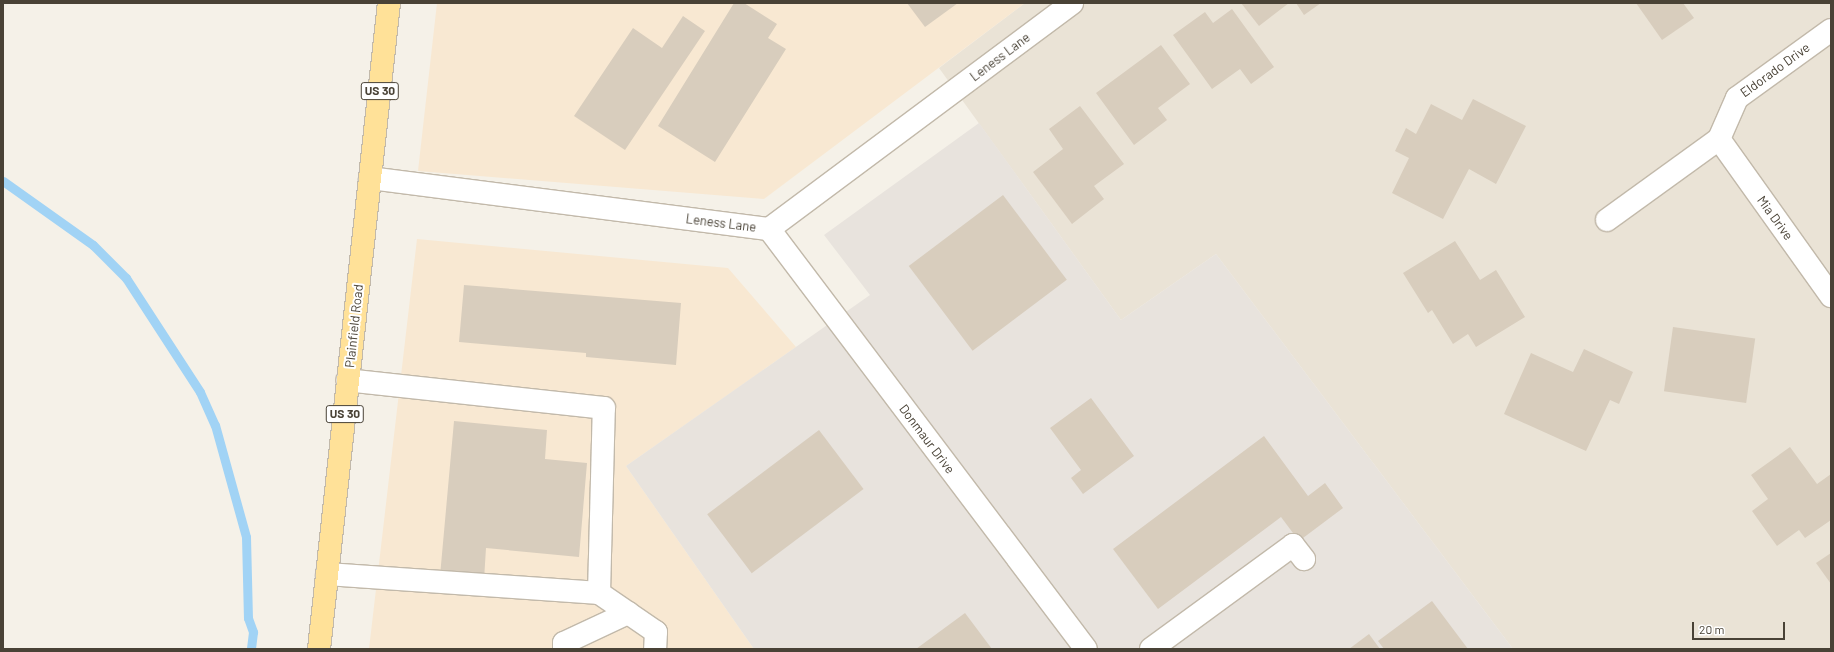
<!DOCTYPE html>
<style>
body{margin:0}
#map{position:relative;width:1834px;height:652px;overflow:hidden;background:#f5f1e8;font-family:Barlow,sans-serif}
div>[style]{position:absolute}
.residential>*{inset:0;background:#eae3d6}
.commercial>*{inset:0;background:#f8e8d2}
.industrial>*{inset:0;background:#e8e3dd}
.stream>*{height:9px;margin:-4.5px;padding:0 4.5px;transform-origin:4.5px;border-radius:4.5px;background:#a1d3f5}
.building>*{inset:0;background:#d8cdbd;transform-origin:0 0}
.roads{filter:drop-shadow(1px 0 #c2b9aa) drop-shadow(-1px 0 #c2b9aa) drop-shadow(0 1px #c2b9aa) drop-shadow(0 -1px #c2b9aa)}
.minor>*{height:22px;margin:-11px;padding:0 11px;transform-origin:11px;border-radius:11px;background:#fff}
.major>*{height:22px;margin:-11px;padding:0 11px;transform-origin:11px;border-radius:11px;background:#ffe198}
span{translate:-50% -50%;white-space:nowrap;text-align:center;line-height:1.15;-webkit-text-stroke:4px #fff;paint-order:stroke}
.shield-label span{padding:1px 3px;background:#fff;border:1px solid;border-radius:3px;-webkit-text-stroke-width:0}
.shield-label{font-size:12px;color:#494236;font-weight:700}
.street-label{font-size:13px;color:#494236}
.frame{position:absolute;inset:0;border:4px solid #494236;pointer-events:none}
.scale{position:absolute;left:1692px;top:622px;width:93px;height:18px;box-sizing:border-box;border:2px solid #494236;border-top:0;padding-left:5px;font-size:12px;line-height:14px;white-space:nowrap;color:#494236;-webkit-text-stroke:3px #fff;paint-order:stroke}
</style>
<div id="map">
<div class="residential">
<i style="clip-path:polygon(1025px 3px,1831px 3px,1831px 649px,1513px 649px,1216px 254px,1121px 320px,939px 68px)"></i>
</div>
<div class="commercial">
<i style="clip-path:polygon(437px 3px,1025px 3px,764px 199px,418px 171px)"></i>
<i style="clip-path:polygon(417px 239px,728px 268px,796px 347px,626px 466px,754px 649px,369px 649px)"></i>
</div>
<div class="industrial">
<i style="clip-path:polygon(979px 123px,1121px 320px,1216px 254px,1513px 649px,754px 649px,626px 466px,870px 295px,824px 235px)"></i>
</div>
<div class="stream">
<i style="left:3px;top:181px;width:110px;rotate:35.4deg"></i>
<i style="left:93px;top:245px;width:47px;rotate:45deg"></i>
<i style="left:126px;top:278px;width:136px;rotate:57deg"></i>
<i style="left:200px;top:392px;width:36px;rotate:66deg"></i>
<i style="left:215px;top:425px;width:116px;rotate:74.5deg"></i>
<i style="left:246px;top:537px;width:81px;rotate:88.6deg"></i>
<i style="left:248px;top:618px;width:15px;rotate:70deg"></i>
<i style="left:253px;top:632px;width:17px;rotate:97deg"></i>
</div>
<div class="building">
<i style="clip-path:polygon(734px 3px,744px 3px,777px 24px,768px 38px,786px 49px,715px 162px,658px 126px)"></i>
<i style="clip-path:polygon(907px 3px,958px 3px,925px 27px)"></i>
<i style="clip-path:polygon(1241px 3px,1289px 3px,1259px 26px)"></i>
<i style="clip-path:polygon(1296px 3px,1321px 3px,1304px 15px)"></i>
<i style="clip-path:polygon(1636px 3px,1683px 3px,1694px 18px,1662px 40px)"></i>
<i style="clip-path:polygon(1232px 9px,1274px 67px,1251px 84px,1240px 69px,1212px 89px,1173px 35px,1205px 12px,1213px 23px)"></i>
<i style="clip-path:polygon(683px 16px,705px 31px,625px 150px,574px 116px,633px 28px,662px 48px)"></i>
<i style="clip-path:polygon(1161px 45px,1190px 84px,1158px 108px,1167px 120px,1134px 145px,1096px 93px)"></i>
<i style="clip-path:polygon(1473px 99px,1526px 126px,1496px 184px,1469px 169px,1443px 219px,1392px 193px,1409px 158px,1395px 151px,1406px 128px,1416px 134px,1431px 104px,1462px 120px)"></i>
<i style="clip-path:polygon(1080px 106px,1124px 164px,1094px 186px,1104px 199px,1072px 224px,1033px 172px,1063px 149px,1049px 129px)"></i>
<i style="left:1003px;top:195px;width:106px;height:118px;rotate:53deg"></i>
<i style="clip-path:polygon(1455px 241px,1480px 280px,1496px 270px,1525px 317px,1476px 347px,1468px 334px,1453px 344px,1432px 310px,1428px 313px,1403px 273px)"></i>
<i style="clip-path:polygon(464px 285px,681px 303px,676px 365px,586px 357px,586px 353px,459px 342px)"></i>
<i style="left:1673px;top:327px;width:83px;height:65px;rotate:8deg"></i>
<i style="clip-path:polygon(1584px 349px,1633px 372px,1619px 404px,1610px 400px,1586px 451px,1504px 414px,1531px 353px,1573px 372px)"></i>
<i style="clip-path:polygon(1091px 398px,1134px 456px,1083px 494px,1071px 478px,1081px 470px,1050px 428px)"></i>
<i style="clip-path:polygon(454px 421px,547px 430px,545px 459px,587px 463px,579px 557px,486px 548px,484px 580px,440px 576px)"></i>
<i style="left:819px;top:430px;width:74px;height:140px;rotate:53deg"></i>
<i style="clip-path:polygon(1264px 436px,1308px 496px,1325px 483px,1343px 508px,1299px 541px,1281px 517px,1158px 609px,1113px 549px)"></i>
<i style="clip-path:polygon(1790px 447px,1817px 484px,1831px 474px,1831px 520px,1805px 538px,1799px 530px,1777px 546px,1752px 511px,1768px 499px,1751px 475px)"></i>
<i style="clip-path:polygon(1831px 553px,1831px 584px,1816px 563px)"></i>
<i style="clip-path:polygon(1432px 601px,1468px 649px,1384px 649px,1378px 641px)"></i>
<i style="clip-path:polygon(965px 613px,992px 649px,916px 649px)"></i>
<i style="clip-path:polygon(1369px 634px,1380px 649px,1349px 649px)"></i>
</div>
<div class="roads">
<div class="minor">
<i style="left:1719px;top:139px;width:193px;rotate:54.5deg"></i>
<i style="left:1719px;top:139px;width:45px;rotate:-66.3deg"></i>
<i style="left:1737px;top:98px;width:116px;rotate:-35.9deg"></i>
<i style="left:370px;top:178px;width:402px;rotate:7.3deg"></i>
<i style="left:769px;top:229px;width:378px;rotate:-36.7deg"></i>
<i style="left:1607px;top:220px;width:138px;rotate:-35.9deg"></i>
<i style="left:769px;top:229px;width:526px;rotate:52.96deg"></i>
<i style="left:327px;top:574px;width:273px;rotate:4deg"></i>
<i style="left:599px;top:593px;width:185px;rotate:-88.5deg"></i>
<i style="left:604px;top:408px;width:258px;rotate:-173.8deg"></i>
<i style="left:599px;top:593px;width:69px;rotate:34.4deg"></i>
<i style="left:656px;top:632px;width:17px;rotate:93deg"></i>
<i style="left:564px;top:649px;width:6px;rotate:-90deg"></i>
<i style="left:564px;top:643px;width:71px;rotate:-25.1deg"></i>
<i style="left:1151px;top:649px;width:176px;rotate:-36.2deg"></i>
<i style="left:1293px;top:545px;width:18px;rotate:52deg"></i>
</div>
<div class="major">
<i style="left:319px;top:649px;width:650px;rotate:-83.82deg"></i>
</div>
</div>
<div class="shield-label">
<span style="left:380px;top:91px">US 30</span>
<span style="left:345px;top:414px">US 30</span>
</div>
<div class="street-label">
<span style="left:1000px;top:57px;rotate:-37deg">Leness Lane</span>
<span style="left:1775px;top:70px;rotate:-36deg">Eldorado Drive</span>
<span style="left:1775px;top:218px;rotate:54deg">Mia Drive</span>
<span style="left:721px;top:223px;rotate:7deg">Leness Lane</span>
<span style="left:354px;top:326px;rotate:-84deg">Plainfield Road</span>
<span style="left:927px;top:439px;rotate:53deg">Donmaur Drive</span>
</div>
<div class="frame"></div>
<div class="scale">20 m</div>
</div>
